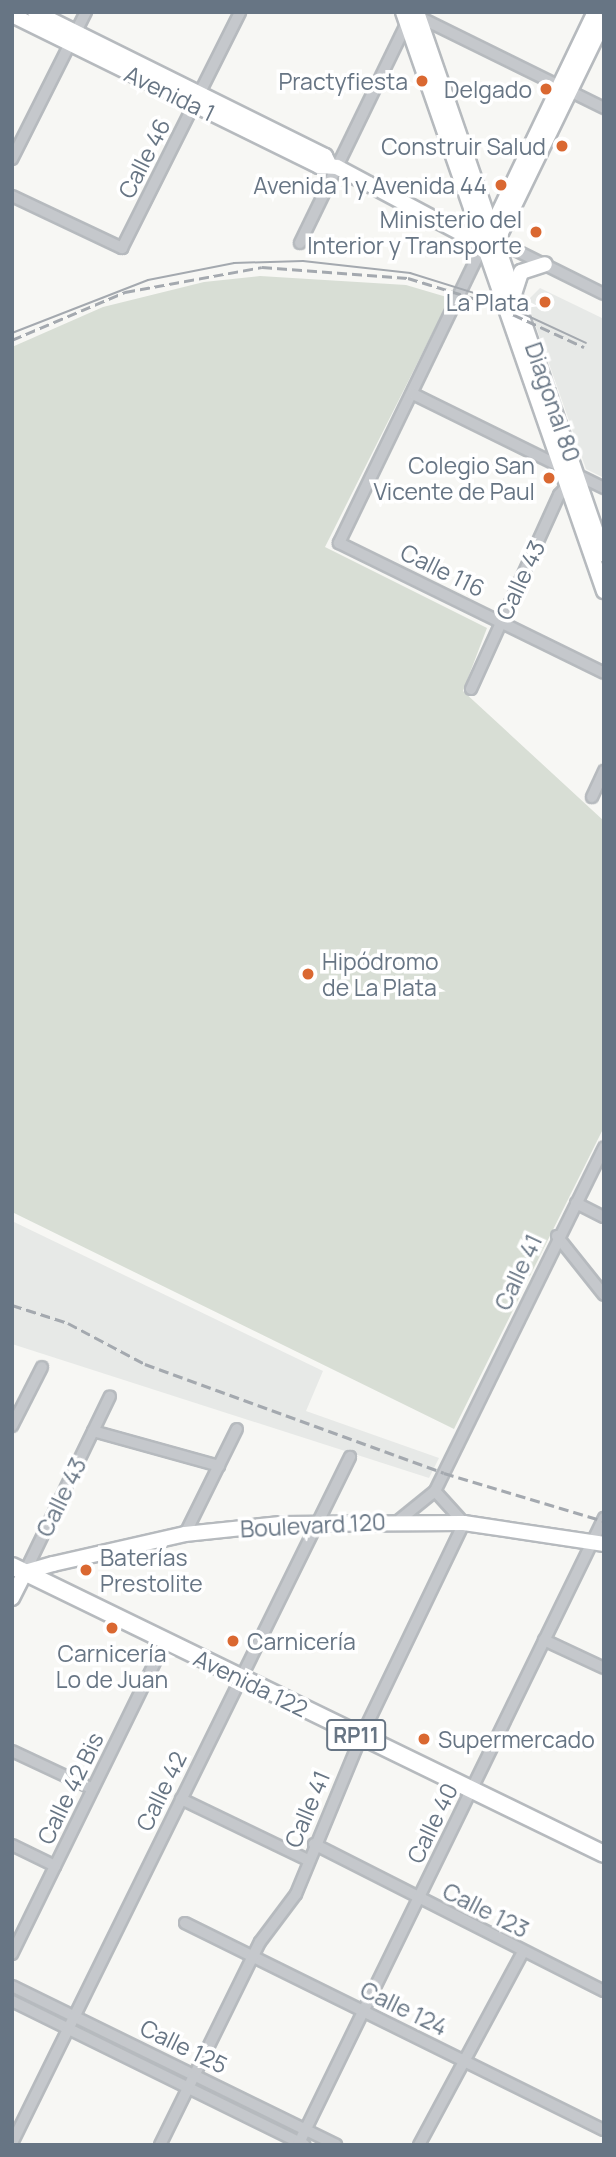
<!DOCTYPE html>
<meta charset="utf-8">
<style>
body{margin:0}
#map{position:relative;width:616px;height:2157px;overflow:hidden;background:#f7f7f4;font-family:Manrope,sans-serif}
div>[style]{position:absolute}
.built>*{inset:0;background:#e7e9e7}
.green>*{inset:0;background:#d8ded5}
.roads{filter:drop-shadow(2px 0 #b6babe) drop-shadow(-2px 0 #b6babe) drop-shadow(0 2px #b6babe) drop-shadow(0 -2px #b6babe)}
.minor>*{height:10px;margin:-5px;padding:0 5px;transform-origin:5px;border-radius:5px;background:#c5c8cc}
.major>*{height:14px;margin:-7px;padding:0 7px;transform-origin:7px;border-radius:7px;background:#fff}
.highway>*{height:16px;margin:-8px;padding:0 8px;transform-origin:8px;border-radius:8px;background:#fff}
.tram>*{height:2px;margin:-1px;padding:0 1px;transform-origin:1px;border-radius:1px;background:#a4a9af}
.rail>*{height:2.5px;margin-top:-1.25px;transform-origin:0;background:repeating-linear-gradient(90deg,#a4a9af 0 10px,transparent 0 15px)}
.dots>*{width:19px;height:19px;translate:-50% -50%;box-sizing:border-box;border:4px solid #fff;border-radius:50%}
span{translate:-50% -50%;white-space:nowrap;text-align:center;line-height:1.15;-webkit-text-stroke:7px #fff;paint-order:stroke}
.shield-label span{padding:2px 5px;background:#fff;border:2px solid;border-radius:5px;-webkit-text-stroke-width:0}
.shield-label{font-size:21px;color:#677584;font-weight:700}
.poi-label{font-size:23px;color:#677584}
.right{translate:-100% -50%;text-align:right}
.left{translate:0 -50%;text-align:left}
.street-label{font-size:23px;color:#677584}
.frame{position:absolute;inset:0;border:14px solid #677584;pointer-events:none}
</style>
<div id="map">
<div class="built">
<i style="clip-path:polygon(540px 288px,604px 319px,604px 478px,586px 469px,527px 301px)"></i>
<i style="clip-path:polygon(12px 1221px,323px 1371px,306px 1411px,439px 1458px,429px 1478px,12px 1344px)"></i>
</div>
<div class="green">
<i style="clip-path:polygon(260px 276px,406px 285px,450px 298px,325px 547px,487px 628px,463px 691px,604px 821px,604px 1127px,454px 1429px,12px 1212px,12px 347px,103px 307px,204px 282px)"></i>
</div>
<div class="roads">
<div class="minor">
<i style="left:415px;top:15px;width:211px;rotate:26.2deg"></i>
<i style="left:12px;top:159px;width:165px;rotate:-63.3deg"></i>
<i style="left:12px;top:196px;width:122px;rotate:25.3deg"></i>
<i style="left:122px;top:248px;width:264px;rotate:-63.4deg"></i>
<i style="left:497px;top:241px;width:119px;rotate:26.4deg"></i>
<i style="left:300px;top:243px;width:249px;rotate:-64.1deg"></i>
<i style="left:483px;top:245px;width:331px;rotate:115.8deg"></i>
<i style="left:339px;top:543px;width:295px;rotate:26.1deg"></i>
<i style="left:413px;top:394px;width:213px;rotate:26.2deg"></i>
<i style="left:471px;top:689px;width:213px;rotate:-65.6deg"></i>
<i style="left:559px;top:495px;width:18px;rotate:-47deg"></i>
<i style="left:592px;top:797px;width:29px;rotate:-65deg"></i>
<i style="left:576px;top:1203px;width:31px;rotate:27deg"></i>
<i style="left:557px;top:1236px;width:75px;rotate:51.5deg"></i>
<i style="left:12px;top:1426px;width:66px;rotate:-63deg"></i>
<i style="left:93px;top:1431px;width:131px;rotate:15.5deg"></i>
<i style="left:398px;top:1521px;width:48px;rotate:-39deg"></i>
<i style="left:435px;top:1491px;width:383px;rotate:-63.8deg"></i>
<i style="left:185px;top:1534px;width:117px;rotate:-63.7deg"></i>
<i style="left:25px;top:1572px;width:195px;rotate:-64.2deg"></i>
<i style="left:544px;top:1640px;width:66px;rotate:25deg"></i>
<i style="left:12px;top:1751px;width:89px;rotate:25.1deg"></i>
<i style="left:181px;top:1799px;width:141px;rotate:25.7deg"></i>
<i style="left:314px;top:1844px;width:325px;rotate:26.9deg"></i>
<i style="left:12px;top:1845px;width:48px;rotate:26deg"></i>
<i style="left:185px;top:1923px;width:467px;rotate:26.3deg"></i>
<i style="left:12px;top:1954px;width:348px;rotate:-63.9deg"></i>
<i style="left:12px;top:1986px;width:361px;rotate:26.1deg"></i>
<i style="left:12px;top:2001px;width:326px;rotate:26.2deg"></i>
<i style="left:12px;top:2143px;width:765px;rotate:-63.77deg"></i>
<i style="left:160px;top:2145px;width:226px;rotate:-63.8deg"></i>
<i style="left:260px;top:1942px;width:60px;rotate:-53.1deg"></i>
<i style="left:296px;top:1894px;width:170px;rotate:-67.5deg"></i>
<i style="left:361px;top:1737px;width:237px;rotate:-64.3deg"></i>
<i style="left:464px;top:1523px;width:43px;rotate:-132.2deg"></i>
<i style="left:298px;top:2145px;width:698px;rotate:-63.99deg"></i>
<i style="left:419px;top:2145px;width:219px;rotate:-61.7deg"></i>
</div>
<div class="major">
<i style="left:35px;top:12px;width:324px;rotate:26.4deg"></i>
<i style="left:325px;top:156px;width:9px;rotate:63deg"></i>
<i style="left:403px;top:12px;width:613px;rotate:70.86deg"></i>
<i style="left:417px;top:12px;width:574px;rotate:71deg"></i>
<i style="left:12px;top:15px;width:342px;rotate:26.2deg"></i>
<i style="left:319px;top:166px;width:18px;rotate:3deg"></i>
<i style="left:337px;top:167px;width:166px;rotate:28.1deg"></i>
<i style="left:490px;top:231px;width:243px;rotate:-64.4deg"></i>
<i style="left:497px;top:241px;width:245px;rotate:-64.1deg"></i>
<i style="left:515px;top:291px;width:20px;rotate:-72deg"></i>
<i style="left:521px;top:272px;width:25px;rotate:-18deg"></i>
<i style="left:12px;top:1598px;width:29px;rotate:-63deg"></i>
<i style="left:25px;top:1572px;width:29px;rotate:-16deg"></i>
<i style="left:53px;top:1564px;width:135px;rotate:-12.8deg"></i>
<i style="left:185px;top:1534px;width:96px;rotate:-6deg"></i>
<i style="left:280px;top:1524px;width:184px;rotate:-0.3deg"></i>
<i style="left:464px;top:1523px;width:142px;rotate:8.5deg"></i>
</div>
<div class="highway">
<i style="left:12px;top:1566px;width:658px;rotate:25.94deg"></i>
</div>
</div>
<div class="tram">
<i style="left:12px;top:333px;width:146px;rotate:-21.3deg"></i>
<i style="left:148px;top:280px;width:88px;rotate:-11.2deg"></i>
<i style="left:234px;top:263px;width:69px;rotate:-1.7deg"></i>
<i style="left:303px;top:261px;width:108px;rotate:6.4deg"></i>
<i style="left:410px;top:273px;width:81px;rotate:17.3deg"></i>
<i style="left:487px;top:297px;width:109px;rotate:24.9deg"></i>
</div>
<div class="rail">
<i style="left:12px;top:340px;width:123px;rotate:-23deg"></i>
<i style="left:125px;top:292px;width:139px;rotate:-10.3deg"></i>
<i style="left:262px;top:267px;width:146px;rotate:4.3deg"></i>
<i style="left:408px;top:278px;width:82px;rotate:17.1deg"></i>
<i style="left:486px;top:302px;width:108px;rotate:24.7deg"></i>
<i style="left:12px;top:1305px;width:59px;rotate:17.8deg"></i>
<i style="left:68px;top:1323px;width:87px;rotate:28deg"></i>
<i style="left:145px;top:1364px;width:318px;rotate:20deg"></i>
<i style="left:444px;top:1473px;width:167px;rotate:16.7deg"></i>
</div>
<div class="dots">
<i style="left:422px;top:81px;background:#da6831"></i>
<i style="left:546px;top:89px;background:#da6831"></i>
<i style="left:562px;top:146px;background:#da6831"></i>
<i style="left:501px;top:185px;background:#da6831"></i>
<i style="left:536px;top:232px;background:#da6831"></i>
<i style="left:545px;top:302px;background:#da6831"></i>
<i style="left:549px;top:478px;background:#da6831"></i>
<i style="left:308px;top:974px;background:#da6831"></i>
<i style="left:86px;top:1570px;background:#da6831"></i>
<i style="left:112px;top:1628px;background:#da6831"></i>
<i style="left:233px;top:1641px;background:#da6831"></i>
<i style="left:424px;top:1739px;background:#da6831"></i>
</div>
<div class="shield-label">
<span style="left:356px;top:1735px">RP11</span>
</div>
<div class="poi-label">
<span class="right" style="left:408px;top:81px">Practyfiesta</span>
<span class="right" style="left:532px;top:89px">Delgado</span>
<span class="right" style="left:546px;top:146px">Construir Salud</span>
<span class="right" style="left:487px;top:185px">Avenida 1 y Avenida 44</span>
<span class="right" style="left:522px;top:232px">Ministerio del<br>Interior y Transporte</span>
<span class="right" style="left:529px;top:302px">La Plata</span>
<span class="right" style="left:535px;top:478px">Colegio San<br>Vicente de Paul</span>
<span class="left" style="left:322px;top:974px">Hipódromo<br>de La Plata</span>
<span class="left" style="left:100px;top:1570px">Baterías<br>Prestolite</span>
<span class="left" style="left:247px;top:1641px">Carnicería</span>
<span style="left:112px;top:1666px">Carnicería<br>Lo de Juan</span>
<span class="left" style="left:438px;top:1739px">Supermercado</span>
</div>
<div class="street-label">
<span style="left:170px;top:93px;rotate:26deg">Avenida 1</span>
<span style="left:144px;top:158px;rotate:-63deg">Calle 46</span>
<span style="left:553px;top:402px;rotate:71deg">Diagonal 80</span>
<span style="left:443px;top:570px;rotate:26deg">Calle 116</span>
<span style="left:520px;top:580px;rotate:-65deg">Calle 43</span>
<span style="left:518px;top:1272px;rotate:-65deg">Calle 41</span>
<span style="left:61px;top:1497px;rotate:-64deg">Calle 43</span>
<span style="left:313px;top:1525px;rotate:-3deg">Boulevard 120</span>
<span style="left:251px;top:1683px;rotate:26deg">Avenida 122</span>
<span style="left:70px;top:1788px;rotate:-64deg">Calle 42 Bis</span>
<span style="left:161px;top:1791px;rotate:-64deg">Calle 42</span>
<span style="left:307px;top:1809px;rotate:-67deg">Calle 41</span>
<span style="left:432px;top:1823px;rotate:-64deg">Calle 40</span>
<span style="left:486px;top:1910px;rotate:27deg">Calle 123</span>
<span style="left:404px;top:2008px;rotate:26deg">Calle 124</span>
<span style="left:184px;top:2046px;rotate:26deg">Calle 125</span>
</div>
<div class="frame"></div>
</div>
